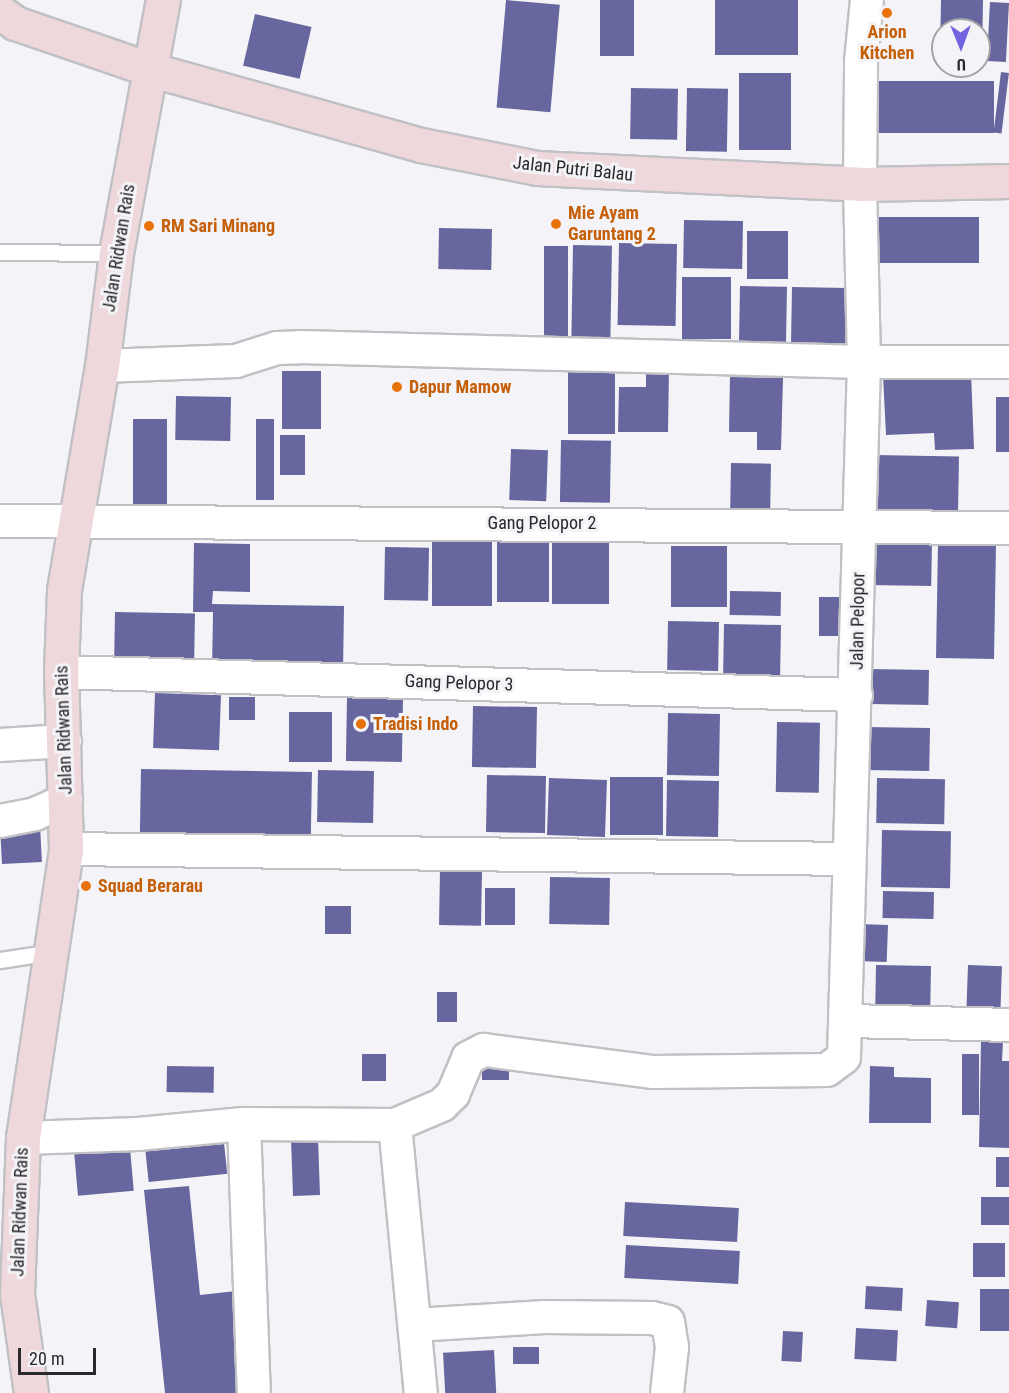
<!DOCTYPE html>
<style>
body{margin:0}
#map{position:relative;width:1009px;height:1393px;overflow:hidden;background:#f4f4f8;font-family:"Roboto Condensed",sans-serif}
div>[style]{position:absolute}
.building>*{inset:0;background:#67669e;transform-origin:0 0}
.roads{filter:drop-shadow(2px 0 #c1c1c5) drop-shadow(-2px 0 #c1c1c5) drop-shadow(0 2px #c1c1c5) drop-shadow(0 -2px #c1c1c5)}
.lane>*{height:15px;margin:-7.5px;padding:0 7.5px;transform-origin:7.5px;border-radius:7.5px;background:#fff}
.street>*{height:32px;margin:-16px;padding:0 16px;transform-origin:16px;border-radius:16px;background:#fff}
.secondary>*{height:33px;margin:-16.5px;padding:0 16.5px;transform-origin:16.5px;border-radius:16.5px;background:#eed8dc}
.dots>*{width:16px;height:16px;translate:-50% -50%;box-sizing:border-box;border:3px solid #f4f4f8;border-radius:50%}
span{translate:-50% -50%;white-space:nowrap;text-align:center;line-height:1.15;-webkit-text-stroke:6px #f4f4f8;paint-order:stroke}
.food-label{font-size:18px;color:#c56008;font-weight:700}
.left{translate:0 -50%;text-align:left}
.street-label{font-size:18px;color:#29292b}
.north{position:absolute;left:931px;top:18px;width:60px;height:60px;box-sizing:border-box;background:#f4f4f8;border:2px solid #a3a3a6;border-radius:50%;rotate:179deg;font-size:16px;font-weight:700;line-height:24px;text-align:center;color:#29292b}
.north::after{content:'';display:block;margin:auto;width:21px;height:27px;background:#7164de;clip-path:polygon(50% 0,100% 100%,50% 72%,0 100%)}
.scale{position:absolute;left:18px;top:1348px;width:78px;height:27px;box-sizing:border-box;border:3px solid #29292b;border-top:0;padding-left:8px;font-size:18px;line-height:21px;white-space:nowrap;color:#29292b;-webkit-text-stroke:4px #f4f4f8;paint-order:stroke}
</style>
<div id="map">
<div class="building">
<i style="left:506px;top:0;width:54px;height:108px;rotate:5deg"></i>
<i style="left:600px;top:0;width:34px;height:56px"></i>
<i style="left:715px;top:0;width:83px;height:55px"></i>
<i style="clip-path:polygon(941px 0,983px 0,982px 56px,979px 56px,979px 30px,943px 30px,940px 55px)"></i>
<i style="left:990px;top:2px;width:19px;height:59px;rotate:3deg"></i>
<i style="left:255px;top:14px;width:58px;height:53px;rotate:13deg"></i>
<i style="left:1001px;top:72px;width:8px;height:61px;rotate:7deg"></i>
<i style="left:739px;top:73px;width:52px;height:77px"></i>
<i style="left:876px;top:81px;width:118px;height:52px"></i>
<i style="left:631px;top:88px;width:47px;height:51px;rotate:1deg"></i>
<i style="left:687px;top:88px;width:41px;height:63px;rotate:1deg"></i>
<i style="left:872px;top:217px;width:107px;height:46px"></i>
<i style="left:684px;top:220px;width:59px;height:48px;rotate:1deg"></i>
<i style="left:439px;top:228px;width:53px;height:41px;rotate:1deg"></i>
<i style="left:747px;top:231px;width:41px;height:48px"></i>
<i style="left:619px;top:243px;width:58px;height:82px;rotate:1deg"></i>
<i style="left:573px;top:245px;width:39px;height:94px;rotate:1deg"></i>
<i style="left:544px;top:246px;width:24px;height:93px"></i>
<i style="left:682px;top:277px;width:49px;height:62px"></i>
<i style="left:740px;top:286px;width:47px;height:61px;rotate:1deg"></i>
<i style="left:792px;top:287px;width:56px;height:64px;rotate:1deg"></i>
<i style="left:568px;top:367px;width:47px;height:67px"></i>
<i style="clip-path:polygon(646px 369px,669px 369px,668px 432px,618px 432px,619px 387px,646px 387px)"></i>
<i style="left:282px;top:371px;width:39px;height:58px"></i>
<i style="clip-path:polygon(971px 372px,974px 449px,935px 450px,934px 433px,886px 435px,883px 375px)"></i>
<i style="clip-path:polygon(730px 377px,783px 378px,781px 450px,757px 450px,757px 432px,729px 432px)"></i>
<i style="left:176px;top:396px;width:55px;height:44px;rotate:1deg"></i>
<i style="left:996px;top:397px;width:13px;height:55px"></i>
<i style="left:133px;top:419px;width:34px;height:85px"></i>
<i style="left:256px;top:419px;width:18px;height:81px"></i>
<i style="left:280px;top:435px;width:25px;height:40px"></i>
<i style="left:561px;top:440px;width:50px;height:62px;rotate:1deg"></i>
<i style="left:511px;top:449px;width:37px;height:51px;rotate:2deg"></i>
<i style="left:874px;top:455px;width:85px;height:69px;rotate:1deg"></i>
<i style="left:731px;top:463px;width:40px;height:46px;rotate:1deg"></i>
<i style="left:552px;top:539px;width:57px;height:65px"></i>
<i style="left:432px;top:540px;width:60px;height:66px"></i>
<i style="left:869px;top:540px;width:63px;height:45px;rotate:1deg"></i>
<i style="left:497px;top:541px;width:52px;height:61px"></i>
<i style="clip-path:polygon(194px 543px,250px 544px,250px 592px,213px 591px,212px 604px,344px 606px,343px 672px,212px 670px,213px 612px,193px 612px)"></i>
<i style="left:938px;top:544px;width:58px;height:114px;rotate:1deg"></i>
<i style="left:671px;top:546px;width:56px;height:61px"></i>
<i style="left:385px;top:547px;width:44px;height:53px;rotate:1deg"></i>
<i style="left:730px;top:591px;width:51px;height:24px;rotate:1deg"></i>
<i style="left:819px;top:597px;width:22px;height:39px"></i>
<i style="left:115px;top:612px;width:80px;height:60px;rotate:1deg"></i>
<i style="left:668px;top:621px;width:51px;height:49px;rotate:1deg"></i>
<i style="left:724px;top:624px;width:57px;height:51px;rotate:1deg"></i>
<i style="left:870px;top:669px;width:59px;height:35px;rotate:1deg"></i>
<i style="left:155px;top:693px;width:66px;height:55px;rotate:2deg"></i>
<i style="left:229px;top:697px;width:26px;height:23px"></i>
<i style="left:347px;top:698px;width:56px;height:63px;rotate:1deg"></i>
<i style="left:473px;top:706px;width:64px;height:61px;rotate:1deg"></i>
<i style="left:289px;top:712px;width:43px;height:50px"></i>
<i style="left:668px;top:713px;width:52px;height:62px;rotate:1deg"></i>
<i style="left:777px;top:722px;width:43px;height:70px;rotate:1deg"></i>
<i style="left:866px;top:727px;width:64px;height:43px;rotate:1deg"></i>
<i style="left:141px;top:769px;width:171px;height:73px;rotate:1deg"></i>
<i style="left:318px;top:770px;width:56px;height:52px;rotate:1deg"></i>
<i style="left:487px;top:775px;width:59px;height:57px;rotate:1deg"></i>
<i style="left:610px;top:777px;width:53px;height:58px"></i>
<i style="left:549px;top:778px;width:58px;height:57px;rotate:2deg"></i>
<i style="left:877px;top:778px;width:68px;height:45px;rotate:1deg"></i>
<i style="left:667px;top:780px;width:52px;height:56px;rotate:1deg"></i>
<i style="left:40px;top:825px;width:37px;height:40px;rotate:87deg"></i>
<i style="left:882px;top:830px;width:69px;height:57px;rotate:1deg"></i>
<i style="left:440px;top:870px;width:42px;height:55px;rotate:1deg"></i>
<i style="left:550px;top:877px;width:60px;height:47px;rotate:1deg"></i>
<i style="left:485px;top:888px;width:30px;height:37px"></i>
<i style="left:883px;top:891px;width:51px;height:27px;rotate:1deg"></i>
<i style="left:325px;top:906px;width:26px;height:28px"></i>
<i style="left:858px;top:924px;width:30px;height:37px;rotate:2deg"></i>
<i style="left:876px;top:965px;width:55px;height:42px;rotate:1deg"></i>
<i style="left:968px;top:965px;width:34px;height:46px;rotate:2deg"></i>
<i style="left:437px;top:992px;width:20px;height:30px"></i>
<i style="clip-path:polygon(981px 1041px,1003px 1041px,1002px 1061px,1009px 1061px,1009px 1148px,979px 1147px)"></i>
<i style="left:362px;top:1054px;width:24px;height:27px"></i>
<i style="left:962px;top:1054px;width:17px;height:61px"></i>
<i style="left:482px;top:1063px;width:27px;height:17px"></i>
<i style="left:167px;top:1066px;width:47px;height:26px;rotate:1deg"></i>
<i style="clip-path:polygon(870px 1066px,894px 1067px,894px 1077px,931px 1078px,931px 1123px,869px 1123px)"></i>
<i style="left:318px;top:1138px;width:57px;height:27px;rotate:88deg"></i>
<i style="left:224px;top:1143px;width:31px;height:79px;rotate:84deg"></i>
<i style="left:130px;top:1148px;width:43px;height:56px;rotate:85deg"></i>
<i style="left:996px;top:1157px;width:13px;height:30px"></i>
<i style="clip-path:polygon(189px 1186px,200px 1295px,236px 1291px,246px 1393px,165px 1393px,144px 1190px)"></i>
<i style="left:981px;top:1197px;width:28px;height:28px"></i>
<i style="left:625px;top:1202px;width:114px;height:34px;rotate:3deg"></i>
<i style="left:973px;top:1243px;width:32px;height:34px"></i>
<i style="left:626px;top:1245px;width:114px;height:33px;rotate:3deg"></i>
<i style="left:866px;top:1286px;width:37px;height:23px;rotate:3deg"></i>
<i style="left:980px;top:1289px;width:29px;height:42px"></i>
<i style="left:927px;top:1300px;width:32px;height:26px;rotate:4deg"></i>
<i style="left:856px;top:1328px;width:42px;height:31px;rotate:3deg"></i>
<i style="left:783px;top:1331px;width:20px;height:30px;rotate:3deg"></i>
<i style="left:539px;top:1347px;width:17px;height:26px;rotate:90deg"></i>
<i style="left:494px;top:1350px;width:43px;height:51px;rotate:87deg"></i>
</div>
<div class="roads">
<div class="lane">
<i style="left:0;top:252px;width:116px;rotate:0.5deg"></i>
<i style="left:0;top:960px;width:53px;rotate:-8.7deg"></i>
</div>
<div class="street">
<i style="left:102px;top:366px;width:134px;rotate:-2.1deg"></i>
<i style="left:236px;top:361px;width:43px;rotate:-17.6deg"></i>
<i style="left:277px;top:348px;width:24px;rotate:-2deg"></i>
<i style="left:301px;top:347px;width:563px;rotate:1.53deg"></i>
<i style="left:864px;top:362px;width:145px"></i>
<i style="left:0;top:521px;width:1009px;rotate:0.4deg"></i>
<i style="left:61px;top:672px;width:795px;rotate:1.66deg"></i>
<i style="left:0;top:745px;width:65px;rotate:-3.5deg"></i>
<i style="left:0;top:821px;width:36px;rotate:-11deg"></i>
<i style="left:35px;top:814px;width:34px;rotate:-24deg"></i>
<i style="left:66px;top:849px;width:783px;rotate:0.73deg"></i>
<i style="left:848px;top:1021px;width:161px;rotate:1.4deg"></i>
<i style="left:244px;top:1124px;width:269px;rotate:87.9deg"></i>
<i style="left:395px;top:1125px;width:269px;rotate:84.5deg"></i>
<i style="left:23px;top:1138px;width:115px;rotate:-2deg"></i>
<i style="left:138px;top:1134px;width:106px;rotate:-5.4deg"></i>
<i style="left:244px;top:1124px;width:151px;rotate:0.4deg"></i>
<i style="left:395px;top:1125px;width:51px;rotate:-23.1deg"></i>
<i style="left:442px;top:1105px;width:16px;rotate:-45deg"></i>
<i style="left:453px;top:1094px;width:39px;rotate:-67deg"></i>
<i style="left:468px;top:1058px;width:18px;rotate:-27deg"></i>
<i style="left:484px;top:1050px;width:171px;rotate:7.4deg"></i>
<i style="left:654px;top:1072px;width:173px;rotate:-0.7deg"></i>
<i style="left:827px;top:1070px;width:21px;rotate:-37deg"></i>
<i style="left:844px;top:1057px;width:695px;rotate:-88.35deg"></i>
<i style="left:864px;top:362px;width:178px;rotate:-91.3deg"></i>
<i style="left:860px;top:184px;width:122px;rotate:-89.5deg"></i>
<i style="left:861px;top:62px;width:62px;rotate:-84.5deg"></i>
<i style="left:415px;top:1325px;width:130px;rotate:-3.5deg"></i>
<i style="left:545px;top:1317px;width:107px;rotate:0.5deg"></i>
<i style="left:652px;top:1318px;width:16px;rotate:14deg"></i>
<i style="left:668px;top:1322px;width:25px;rotate:81deg"></i>
<i style="left:672px;top:1347px;width:46px;rotate:96.2deg"></i>
</div>
<div class="secondary">
<i style="left:0;top:12px;width:19px;rotate:36deg"></i>
<i style="left:15px;top:23px;width:142px;rotate:18.9deg"></i>
<i style="left:149px;top:69px;width:282px;rotate:15.6deg"></i>
<i style="left:421px;top:145px;width:118px;rotate:11.2deg"></i>
<i style="left:537px;top:168px;width:323px;rotate:2.8deg"></i>
<i style="left:860px;top:184px;width:149px;rotate:-1.2deg"></i>
<i style="left:31px;top:1393px;width:100px;rotate:-98deg"></i>
<i style="left:17px;top:1294px;width:156px;rotate:-87.8deg"></i>
<i style="left:23px;top:1138px;width:292px;rotate:-81.5deg"></i>
<i style="left:66px;top:849px;width:177px;rotate:-91.6deg"></i>
<i style="left:61px;top:672px;width:82px;rotate:-87.9deg"></i>
<i style="left:64px;top:590px;width:227px;rotate:-80.4deg"></i>
<i style="left:102px;top:366px;width:114px;rotate:-82.9deg"></i>
<i style="left:116px;top:253px;width:257px;rotate:-79.5deg"></i>
</div>
</div>
<div class="dots">
<i style="left:887px;top:13px;background:#e8710a"></i>
<i style="left:556px;top:224px;background:#e8710a"></i>
<i style="left:149px;top:226px;background:#e8710a"></i>
<i style="left:397px;top:387px;background:#e8710a"></i>
<i style="left:361px;top:724px;background:#e8710a"></i>
<i style="left:86px;top:886px;background:#e8710a"></i>
</div>
<div class="food-label">
<span style="left:887px;top:43px">Arion<br>Kitchen</span>
<span class="left" style="left:568px;top:224px">Mie Ayam<br>Garuntang 2</span>
<span class="left" style="left:161px;top:226px">RM Sari Minang</span>
<span class="left" style="left:409px;top:387px">Dapur Mamow</span>
<span class="left" style="left:373px;top:724px">Tradisi Indo</span>
<span class="left" style="left:98px;top:886px">Squad Berarau</span>
</div>
<div class="street-label">
<span style="left:573px;top:169px;rotate:6deg">Jalan Putri Balau</span>
<span style="left:119px;top:248px;rotate:-81deg">Jalan Ridwan Rais</span>
<span style="left:542px;top:523px">Gang Pelopor 2</span>
<span style="left:858px;top:621px;rotate:-89deg">Jalan Pelopor</span>
<span style="left:459px;top:683px;rotate:2deg">Gang Pelopor 3</span>
<span style="left:64px;top:730px;rotate:-92deg">Jalan Ridwan Rais</span>
<span style="left:20px;top:1212px;rotate:-88deg">Jalan Ridwan Rais</span>
</div>
<div class="north">U</div>
<div class="scale">20 m</div>
</div>
